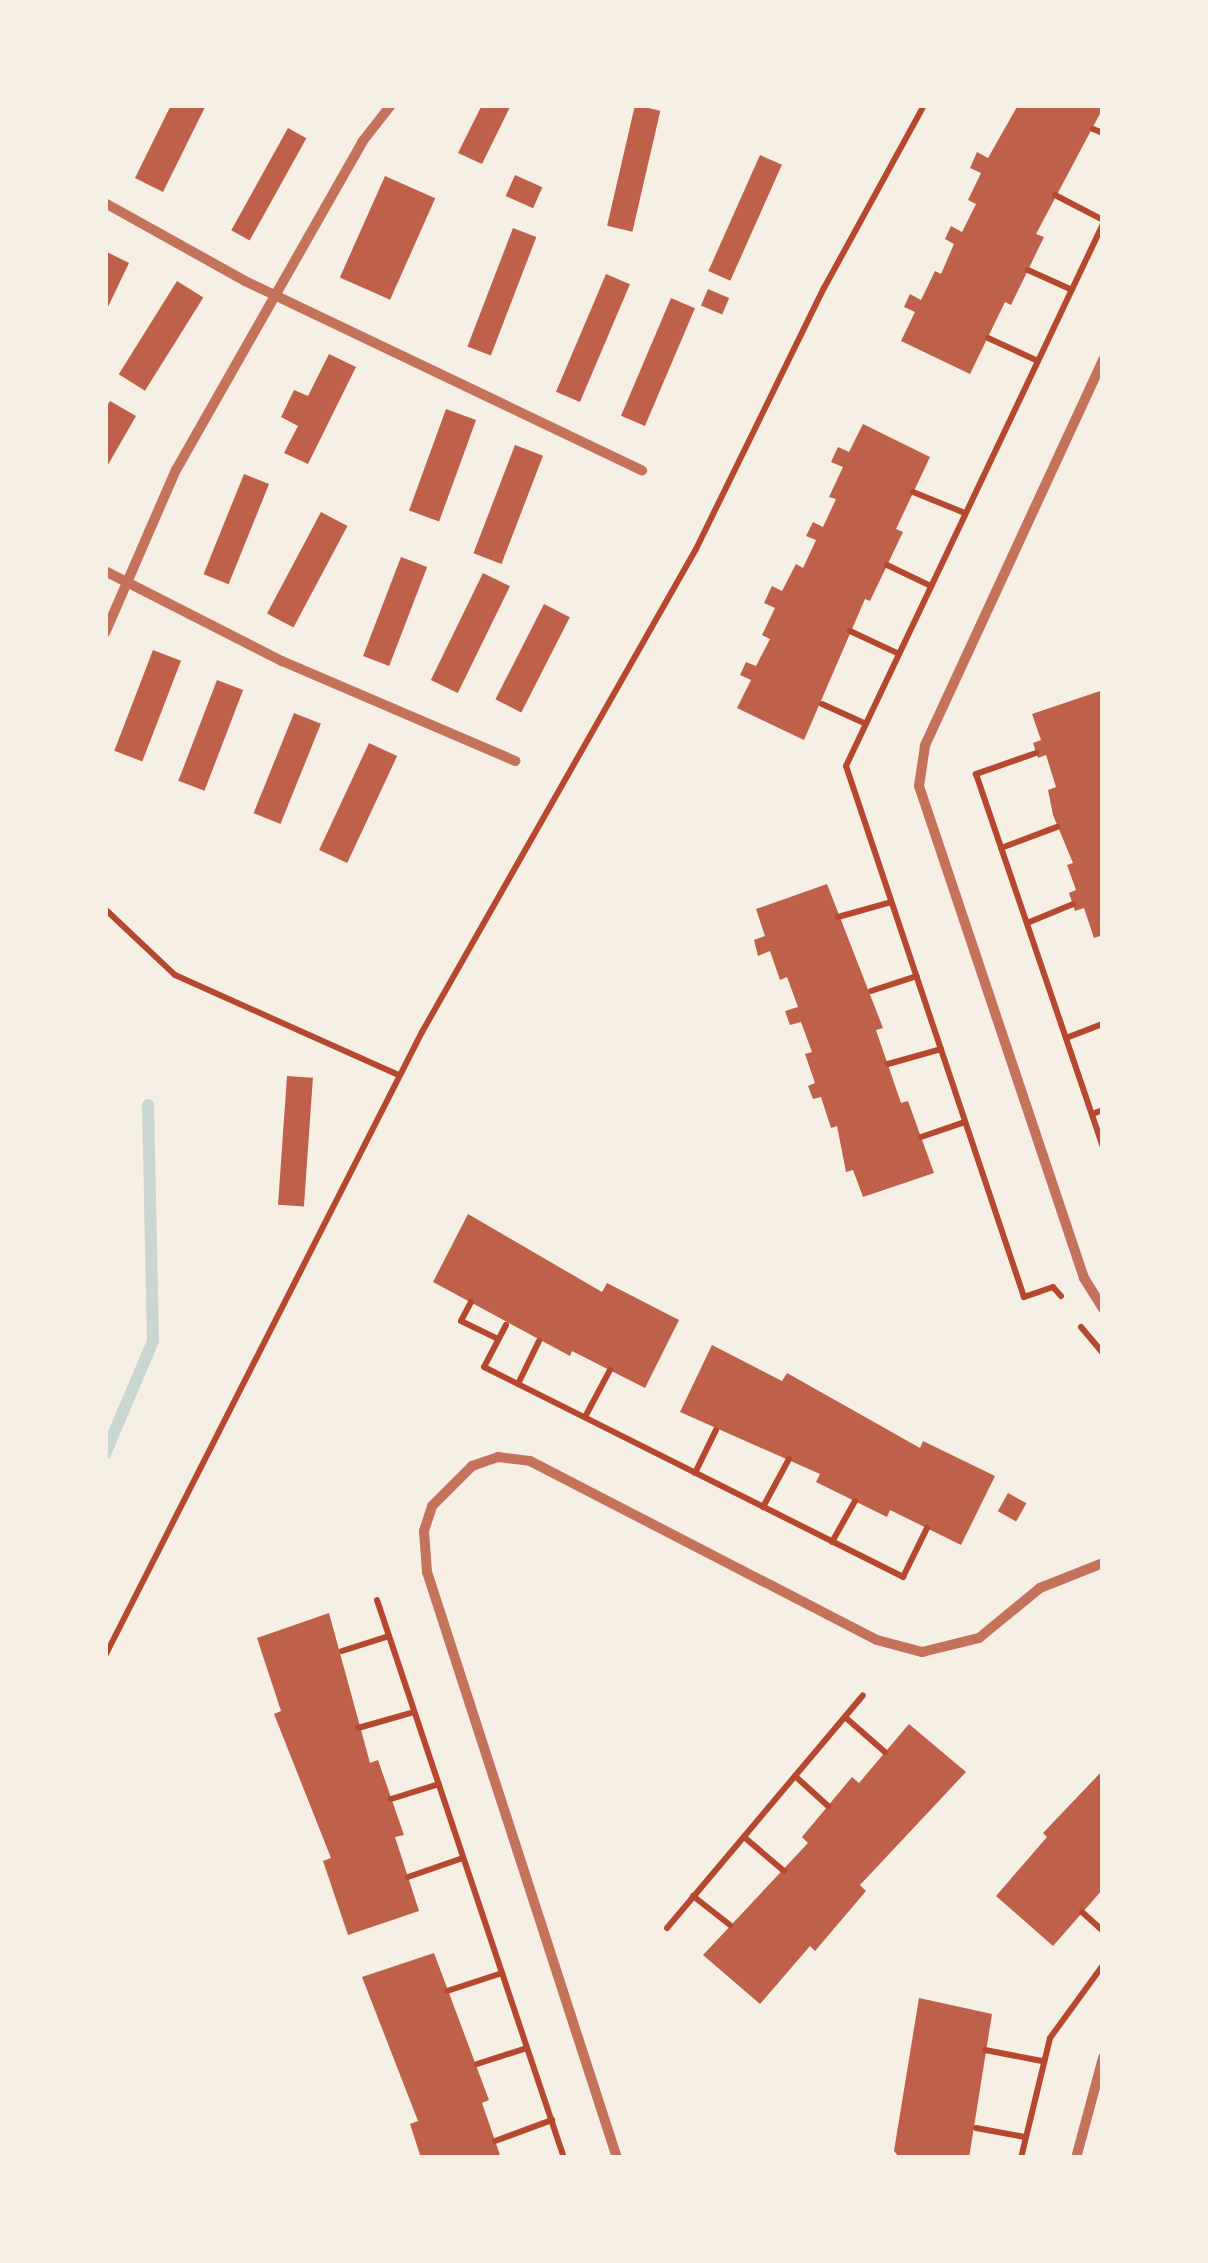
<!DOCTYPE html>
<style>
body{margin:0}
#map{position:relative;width:1208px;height:2263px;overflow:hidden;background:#f6efe4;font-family:"Asap Condensed",sans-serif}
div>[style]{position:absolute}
.stream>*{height:12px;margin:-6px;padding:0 6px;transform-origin:6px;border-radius:6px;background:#c9d6d2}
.building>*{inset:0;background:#bf614a;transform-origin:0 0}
.path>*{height:6px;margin:-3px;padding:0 3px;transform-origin:3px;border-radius:3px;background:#b5482f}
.minor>*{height:10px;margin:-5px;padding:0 5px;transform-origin:5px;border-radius:5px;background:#c5725c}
span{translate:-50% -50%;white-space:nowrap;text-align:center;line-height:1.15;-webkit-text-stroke:8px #f6efe4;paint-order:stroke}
.frame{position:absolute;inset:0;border:108px solid #f6efe4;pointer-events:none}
</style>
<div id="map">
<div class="stream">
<i style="left:105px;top:1454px;width:123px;rotate:-67deg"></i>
<i style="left:153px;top:1341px;width:236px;rotate:-91.2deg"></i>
</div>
<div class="building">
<i style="clip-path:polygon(171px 105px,206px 105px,163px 192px,135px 178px)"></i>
<i style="clip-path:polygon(482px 105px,511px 105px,482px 164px,458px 153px)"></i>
<i style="left:635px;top:105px;width:26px;height:124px;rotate:13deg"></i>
<i style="clip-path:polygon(1018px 105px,1103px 108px,1036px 234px,1044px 237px,1011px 305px,1005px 302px,970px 374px,901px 341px,915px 312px,904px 307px,910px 294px,921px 300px,935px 271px,941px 274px,954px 244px,945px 239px,951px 226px,962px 232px,976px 204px,968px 200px,981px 173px,970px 168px,977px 152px,988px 158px)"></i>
<i style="left:288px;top:128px;width:21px;height:117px;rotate:29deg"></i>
<i style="left:760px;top:155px;width:24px;height:127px;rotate:24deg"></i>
<i style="left:515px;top:175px;width:30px;height:23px;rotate:24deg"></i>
<i style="left:385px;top:176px;width:55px;height:111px;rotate:24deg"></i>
<i style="left:513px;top:228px;width:25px;height:127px;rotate:21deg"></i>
<i style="clip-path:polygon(105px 251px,129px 263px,105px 313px)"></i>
<i style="left:606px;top:274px;width:26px;height:128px;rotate:23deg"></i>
<i style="left:177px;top:281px;width:31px;height:110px;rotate:32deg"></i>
<i style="left:708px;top:289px;width:23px;height:18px;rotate:23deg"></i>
<i style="left:671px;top:298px;width:26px;height:128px;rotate:23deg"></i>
<i style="clip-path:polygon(329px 354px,356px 367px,308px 464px,284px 453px,298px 426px,281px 417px,294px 390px,308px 396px)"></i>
<i style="clip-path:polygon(110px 401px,136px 416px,105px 470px,105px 409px)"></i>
<i style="left:446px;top:409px;width:32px;height:108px;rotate:20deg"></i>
<i style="clip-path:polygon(863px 424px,930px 457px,896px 529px,903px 532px,870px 601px,865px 599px,804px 740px,737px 708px,751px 680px,740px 675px,746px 662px,756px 666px,770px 639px,762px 635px,775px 608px,764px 603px,772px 586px,782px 591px,796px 564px,803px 568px,816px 540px,806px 536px,813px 522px,823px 527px,836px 499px,829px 497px,843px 467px,831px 462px,838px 447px,849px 452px)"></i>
<i style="left:515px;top:445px;width:30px;height:116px;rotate:21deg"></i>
<i style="left:244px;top:474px;width:27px;height:108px;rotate:22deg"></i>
<i style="left:321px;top:512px;width:30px;height:115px;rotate:28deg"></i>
<i style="left:401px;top:557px;width:28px;height:106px;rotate:21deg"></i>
<i style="left:483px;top:573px;width:30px;height:119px;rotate:26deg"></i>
<i style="left:544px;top:604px;width:29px;height:107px;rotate:27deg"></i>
<i style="left:153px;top:650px;width:30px;height:108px;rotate:21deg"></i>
<i style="left:217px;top:680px;width:28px;height:108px;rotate:21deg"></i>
<i style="clip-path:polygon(1103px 690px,1103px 935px,1094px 938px,1084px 908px,1075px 911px,1069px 893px,1076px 890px,1067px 865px,1073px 863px,1053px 815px,1048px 790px,1056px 787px,1046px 755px,1038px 758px,1033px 743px,1041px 740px,1032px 714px)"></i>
<i style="left:294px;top:713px;width:29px;height:108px;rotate:22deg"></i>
<i style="left:369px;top:743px;width:31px;height:118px;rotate:25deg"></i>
<i style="clip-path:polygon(827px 884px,883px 1028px,876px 1030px,901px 1103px,908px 1101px,934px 1173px,863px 1197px,853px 1170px,846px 1172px,837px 1126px,831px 1128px,821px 1097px,813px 1099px,808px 1086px,815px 1083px,805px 1054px,812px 1052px,801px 1022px,790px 1025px,785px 1011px,798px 1007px,787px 977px,780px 980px,770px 951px,758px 956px,754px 940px,765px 936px,756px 909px)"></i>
<i style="left:287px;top:1076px;width:26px;height:129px;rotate:4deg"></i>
<i style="clip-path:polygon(468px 1214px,602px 1292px,607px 1283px,679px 1320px,645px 1388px,572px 1351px,570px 1356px,433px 1282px)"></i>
<i style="clip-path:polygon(712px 1345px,782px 1381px,787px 1373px,920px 1448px,923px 1441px,995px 1476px,961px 1545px,890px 1510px,887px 1517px,816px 1482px,820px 1474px,680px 1412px)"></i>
<i style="left:1008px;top:1493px;width:21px;height:21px;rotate:29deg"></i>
<i style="clip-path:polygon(329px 1613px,370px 1763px,378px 1760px,404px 1835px,395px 1837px,419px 1911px,348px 1935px,323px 1861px,331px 1858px,274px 1714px,281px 1711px,257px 1638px)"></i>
<i style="clip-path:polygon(909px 1724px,966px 1772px,860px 1885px,866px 1891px,815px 1951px,810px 1946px,760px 2004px,703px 1955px,808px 1843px,802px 1837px,852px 1777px,859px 1783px)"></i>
<i style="clip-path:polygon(1103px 1770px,1103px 1889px,1053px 1946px,996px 1896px,1047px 1837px,1043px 1833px)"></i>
<i style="clip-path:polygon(434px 1953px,489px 2100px,482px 2103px,501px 2158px,421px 2158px,410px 2124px,418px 2121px,362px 1977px)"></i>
<i style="clip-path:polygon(919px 1998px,992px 2014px,969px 2158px,900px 2158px,894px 2151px)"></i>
</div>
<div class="path">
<i style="left:1093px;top:129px;width:11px;rotate:22deg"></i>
<i style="left:1055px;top:195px;width:54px;rotate:27.5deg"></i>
<i style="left:1028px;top:270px;width:48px;rotate:24.4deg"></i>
<i style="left:988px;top:338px;width:55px;rotate:24.7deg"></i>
<i style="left:913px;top:492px;width:56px;rotate:22deg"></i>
<i style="left:887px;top:565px;width:49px;rotate:25.5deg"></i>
<i style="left:850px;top:631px;width:54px;rotate:25.1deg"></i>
<i style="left:822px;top:704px;width:48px;rotate:24.4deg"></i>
<i style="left:1036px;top:753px;width:64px;rotate:160.7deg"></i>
<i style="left:976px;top:774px;width:395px;rotate:71.2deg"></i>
<i style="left:1001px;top:848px;width:60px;rotate:-20.6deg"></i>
<i style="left:105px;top:909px;width:96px;rotate:43.3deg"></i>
<i style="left:175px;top:975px;width:245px;rotate:24.1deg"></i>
<i style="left:838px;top:917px;width:55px;rotate:-15.8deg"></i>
<i style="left:1027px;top:923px;width:50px;rotate:-22.4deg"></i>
<i style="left:871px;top:991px;width:48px;rotate:-18.1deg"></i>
<i style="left:1066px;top:1038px;width:40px;rotate:-21deg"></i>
<i style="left:888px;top:1064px;width:55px;rotate:-15.8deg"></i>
<i style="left:1092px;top:1114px;width:12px;rotate:-20deg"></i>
<i style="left:921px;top:1137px;width:46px;rotate:-18.8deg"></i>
<i style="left:1061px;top:1296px;width:12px;rotate:-132deg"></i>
<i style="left:1053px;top:1287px;width:31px;rotate:161deg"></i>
<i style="left:1024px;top:1297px;width:560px;rotate:-108.53deg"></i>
<i style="left:846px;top:766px;width:600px;rotate:-64.63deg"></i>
<i style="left:471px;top:1302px;width:21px;rotate:118deg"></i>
<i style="left:461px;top:1321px;width:41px;rotate:25.9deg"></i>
<i style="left:506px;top:1325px;width:47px;rotate:117.6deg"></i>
<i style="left:484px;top:1367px;width:469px;rotate:26.6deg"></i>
<i style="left:903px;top:1577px;width:55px;rotate:-63.9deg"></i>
<i style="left:1081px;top:1327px;width:34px;rotate:50deg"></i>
<i style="left:518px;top:1384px;width:48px;rotate:-64deg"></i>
<i style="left:585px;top:1417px;width:53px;rotate:-62deg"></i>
<i style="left:695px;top:1473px;width:48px;rotate:-64deg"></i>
<i style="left:763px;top:1507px;width:55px;rotate:-61.6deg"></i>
<i style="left:832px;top:1542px;width:47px;rotate:-60.7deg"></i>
<i style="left:377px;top:1600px;width:589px;rotate:71.47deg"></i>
<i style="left:342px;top:1651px;width:49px;rotate:-17.7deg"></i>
<i style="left:105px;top:1656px;width:700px;rotate:-63.07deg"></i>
<i style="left:422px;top:1032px;width:555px;rotate:-60.43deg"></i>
<i style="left:696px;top:549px;width:291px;rotate:-63.9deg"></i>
<i style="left:824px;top:288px;width:209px;rotate:-61.3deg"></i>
<i style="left:845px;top:1717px;width:53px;rotate:41.2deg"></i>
<i style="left:358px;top:1728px;width:58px;rotate:-15.9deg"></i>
<i style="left:795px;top:1776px;width:45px;rotate:42.3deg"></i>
<i style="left:391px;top:1799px;width:50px;rotate:-17.4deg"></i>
<i style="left:744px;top:1837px;width:52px;rotate:40.4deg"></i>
<i style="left:408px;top:1877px;width:58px;rotate:-19.1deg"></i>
<i style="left:693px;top:1896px;width:47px;rotate:38.1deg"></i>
<i style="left:1082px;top:1912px;width:28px;rotate:42deg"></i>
<i style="left:667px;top:1928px;width:304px;rotate:-49.9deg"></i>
<i style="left:447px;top:1991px;width:58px;rotate:-18.1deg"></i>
<i style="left:985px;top:2050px;width:58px;rotate:10.9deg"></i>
<i style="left:477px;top:2064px;width:52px;rotate:-17.7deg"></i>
<i style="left:976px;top:2128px;width:50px;rotate:10.4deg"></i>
<i style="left:495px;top:2141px;width:61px;rotate:-20.2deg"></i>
<i style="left:1021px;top:2158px;width:123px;rotate:-76.4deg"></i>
<i style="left:1050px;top:2038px;width:90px;rotate:-54deg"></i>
</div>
<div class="minor">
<i style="left:105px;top:203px;width:160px;rotate:29.1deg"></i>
<i style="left:245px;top:281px;width:440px;rotate:25.5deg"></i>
<i style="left:1103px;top:360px;width:425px;rotate:114.8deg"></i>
<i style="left:925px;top:746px;width:40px;rotate:98.5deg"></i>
<i style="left:919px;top:786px;width:519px;rotate:71.46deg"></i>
<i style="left:1084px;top:1278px;width:36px;rotate:58deg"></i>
<i style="left:105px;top:571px;width:199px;rotate:27deg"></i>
<i style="left:282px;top:661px;width:254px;rotate:23.2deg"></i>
<i style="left:105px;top:633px;width:178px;rotate:-66.5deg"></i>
<i style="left:176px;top:470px;width:377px;rotate:-60.4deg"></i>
<i style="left:362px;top:142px;width:47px;rotate:-51.9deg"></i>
<i style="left:617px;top:2158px;width:616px;rotate:-107.96deg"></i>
<i style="left:427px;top:1572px;width:41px;rotate:-94.2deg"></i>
<i style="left:424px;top:1531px;width:26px;rotate:-72deg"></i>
<i style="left:432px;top:1506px;width:57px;rotate:-45deg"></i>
<i style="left:472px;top:1466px;width:28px;rotate:-19deg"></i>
<i style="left:498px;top:1457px;width:32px;rotate:7deg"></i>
<i style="left:530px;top:1461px;width:390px;rotate:27.3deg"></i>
<i style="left:877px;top:1640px;width:47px;rotate:14.9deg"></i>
<i style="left:922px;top:1652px;width:59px;rotate:-13.8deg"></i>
<i style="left:979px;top:1638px;width:79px;rotate:-39.3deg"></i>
<i style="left:1040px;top:1588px;width:68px;rotate:-21.6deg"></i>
<i style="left:1076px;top:2158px;width:104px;rotate:-74.9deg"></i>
</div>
<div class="frame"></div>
</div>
